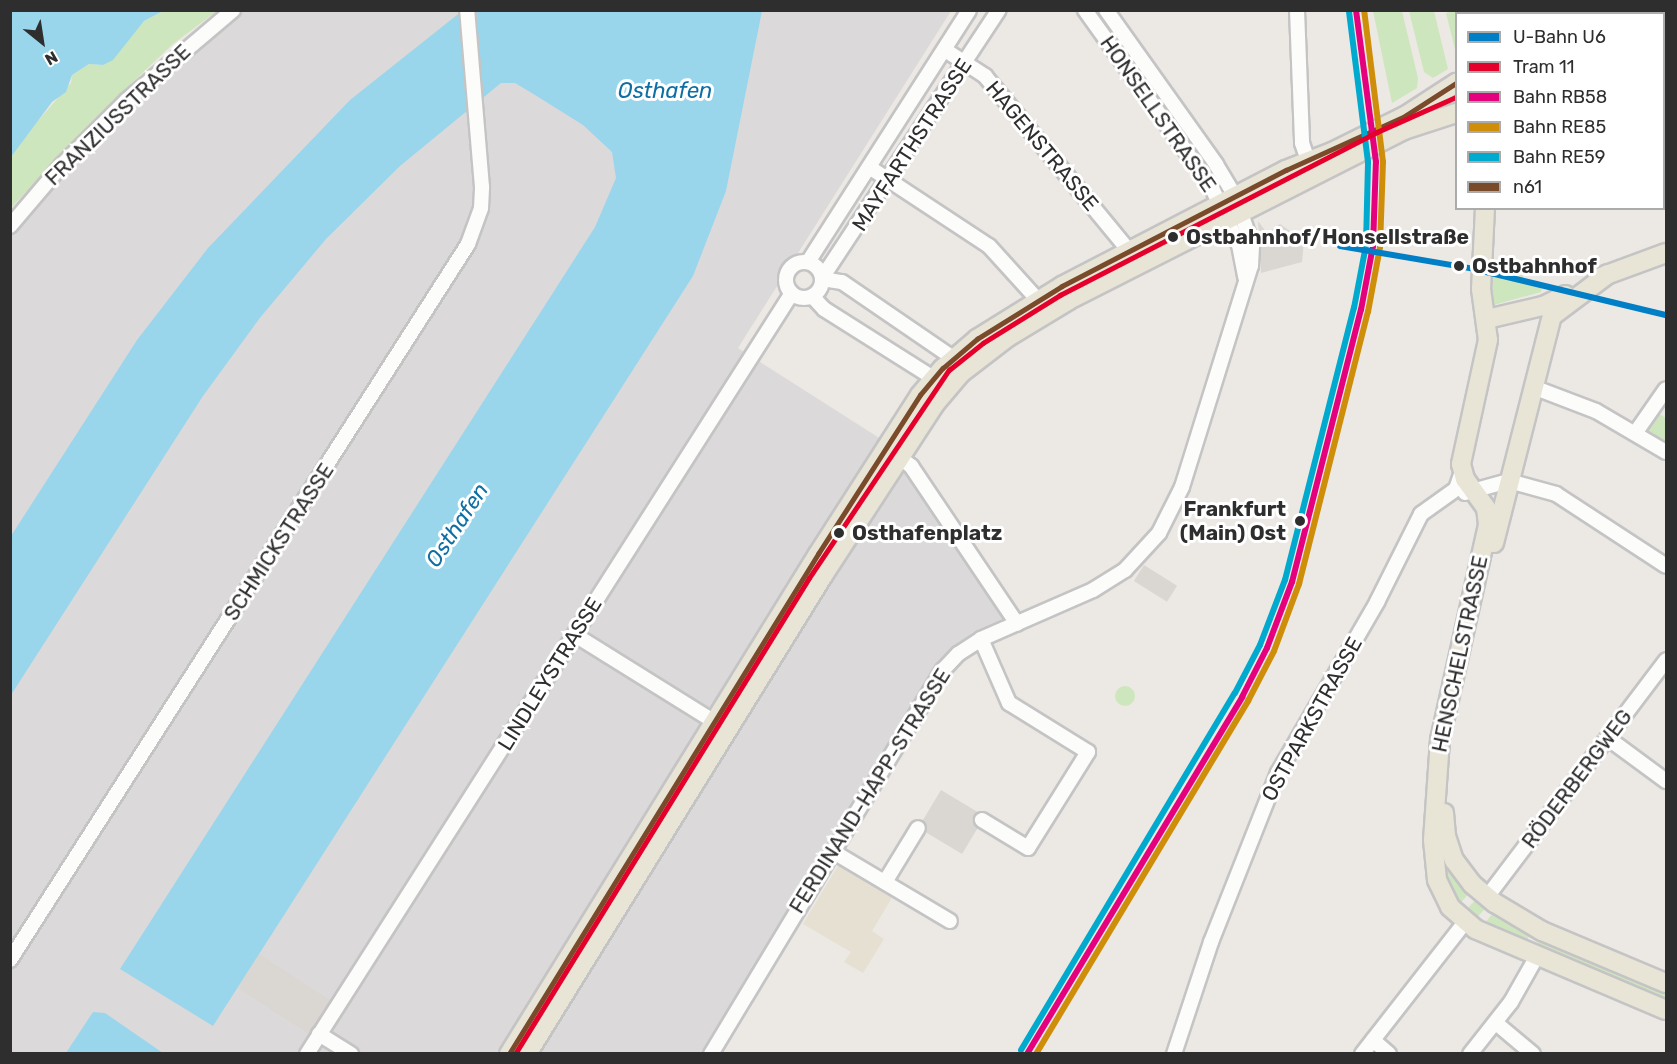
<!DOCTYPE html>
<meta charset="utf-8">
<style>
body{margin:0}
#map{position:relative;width:1677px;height:1064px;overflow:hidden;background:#ece8e4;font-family:Rubik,sans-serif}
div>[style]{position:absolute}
.industrial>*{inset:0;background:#dcd9db}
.education>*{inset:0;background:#e6e0d3}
.green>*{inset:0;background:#cee6be;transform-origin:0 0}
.round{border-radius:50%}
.plaza>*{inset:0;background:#dad6d2;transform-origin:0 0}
.water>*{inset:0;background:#99d6ec}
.roads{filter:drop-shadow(2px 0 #c5c4c5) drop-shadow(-2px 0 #c5c4c5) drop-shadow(0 2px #c5c4c5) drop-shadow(0 -2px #c5c4c5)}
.minor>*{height:14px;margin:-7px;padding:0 7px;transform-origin:7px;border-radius:7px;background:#fcfcfb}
.minor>.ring{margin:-7px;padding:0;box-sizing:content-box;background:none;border:14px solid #fcfcfb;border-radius:50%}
.major>*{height:18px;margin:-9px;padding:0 9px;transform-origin:9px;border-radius:9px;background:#e8e4d6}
.bus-1>*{height:4.5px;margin:-2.25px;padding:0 2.25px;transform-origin:2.25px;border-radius:2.25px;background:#7a4b2a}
.rail-1>*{height:6px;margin:-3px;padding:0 3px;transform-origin:3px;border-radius:3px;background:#e5007d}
.rail-2>*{height:6px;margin:-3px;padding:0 3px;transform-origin:3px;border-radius:3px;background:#cf8e09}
.rail-3>*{height:6px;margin:-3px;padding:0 3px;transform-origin:3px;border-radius:3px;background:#00a9ce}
.tram-1>*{height:4.5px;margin:-2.25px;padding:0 2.25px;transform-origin:2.25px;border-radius:2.25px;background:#e4002b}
.metro-1>*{height:6px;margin:-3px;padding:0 3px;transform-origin:3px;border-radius:3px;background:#007ec6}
.dots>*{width:16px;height:16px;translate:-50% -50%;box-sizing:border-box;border:3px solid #fff;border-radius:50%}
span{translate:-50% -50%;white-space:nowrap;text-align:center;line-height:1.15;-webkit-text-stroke:6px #fff;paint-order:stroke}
.street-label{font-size:21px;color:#2e2e2e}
.stop-label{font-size:21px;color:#2e2e2e;font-weight:700}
.left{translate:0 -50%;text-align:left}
.right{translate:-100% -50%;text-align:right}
.water-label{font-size:22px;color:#0d6fa3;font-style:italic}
.frame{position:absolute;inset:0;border:12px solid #2e2e2e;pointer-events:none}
.legend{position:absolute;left:1455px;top:12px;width:210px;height:198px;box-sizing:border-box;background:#fff;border:2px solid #ababab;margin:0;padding:8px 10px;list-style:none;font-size:18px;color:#2e2e2e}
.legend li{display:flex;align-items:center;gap:12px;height:30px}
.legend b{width:30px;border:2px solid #ababab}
.north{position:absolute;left:12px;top:12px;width:60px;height:60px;-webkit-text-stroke:4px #fff;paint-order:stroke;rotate:150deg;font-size:16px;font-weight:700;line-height:24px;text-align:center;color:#2e2e2e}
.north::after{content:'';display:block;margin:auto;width:21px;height:27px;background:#2e2e2e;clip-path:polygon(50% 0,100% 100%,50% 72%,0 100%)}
</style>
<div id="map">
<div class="industrial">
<i style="clip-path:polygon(233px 11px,951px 11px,738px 348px,906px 455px,1013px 615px,973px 632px,937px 673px,714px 1053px,11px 1054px,11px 226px,62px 165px)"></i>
</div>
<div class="education">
<i style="clip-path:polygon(839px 864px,893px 896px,872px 931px,884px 939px,863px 973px,844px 962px,851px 952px,803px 924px)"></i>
</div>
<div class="green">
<i style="clip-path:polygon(1455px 10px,1524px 10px,1524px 11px,1456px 14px,1456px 53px,1446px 13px)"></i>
<i style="clip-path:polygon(163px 11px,217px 11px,173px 44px,94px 119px,11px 208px,11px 157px,14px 148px,71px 83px,72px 75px,89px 64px,103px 65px,144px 21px)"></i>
<i style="clip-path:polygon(1091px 11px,1148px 77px,1218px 177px,1216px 179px,1147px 81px)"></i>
<i style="clip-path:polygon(1373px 11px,1402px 11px,1418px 78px,1417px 88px,1392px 103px)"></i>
<i style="clip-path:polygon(1409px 11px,1434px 11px,1448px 69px,1433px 78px,1424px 72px)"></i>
<i style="clip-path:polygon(1486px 259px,1524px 271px,1523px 279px,1543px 283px,1541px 292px,1490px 306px)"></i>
<i style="clip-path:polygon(1658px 413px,1666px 418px,1666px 448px,1644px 433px)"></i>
<i class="round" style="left:1115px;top:686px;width:20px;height:20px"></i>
<i style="clip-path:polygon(1440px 840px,1472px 890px,1457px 907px,1445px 886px)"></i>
<i style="left:1478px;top:897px;width:13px;height:21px;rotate:42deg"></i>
<i style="clip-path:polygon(1495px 910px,1533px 931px,1524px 944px,1482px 927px)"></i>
<i style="clip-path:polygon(1540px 939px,1666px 989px,1666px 1004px,1535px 947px)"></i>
</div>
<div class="plaza">
<i style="clip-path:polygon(1258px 221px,1267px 233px,1280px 224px,1304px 241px,1302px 262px,1261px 273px)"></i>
<i style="left:1144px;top:565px;width:39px;height:19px;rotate:32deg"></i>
<i style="left:941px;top:790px;width:51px;height:44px;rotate:31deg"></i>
<i style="left:259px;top:954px;width:89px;height:40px;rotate:33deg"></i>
</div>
<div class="water">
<i style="clip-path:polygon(11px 10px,163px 10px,163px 11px,144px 21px,113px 60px,103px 65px,89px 64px,72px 75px,66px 92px,52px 102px,11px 157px)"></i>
<i style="clip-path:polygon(462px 11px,762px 11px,726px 191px,693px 276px,213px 1026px,120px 969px,595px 227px,616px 178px,612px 152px,583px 125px,535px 95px,515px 83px,501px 83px,400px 166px,326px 239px,259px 319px,203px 396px,11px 695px,11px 536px,137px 340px,208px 248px,350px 100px)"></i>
<i style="clip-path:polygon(93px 1012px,105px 1013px,163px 1053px,66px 1053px)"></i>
</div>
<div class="roads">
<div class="minor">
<i style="left:1085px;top:10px;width:216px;rotate:54.4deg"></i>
<i style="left:1211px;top:186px;width:65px;rotate:64.6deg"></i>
<i style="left:1239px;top:245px;width:33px;rotate:79deg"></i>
<i style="left:1297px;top:10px;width:133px;rotate:87.8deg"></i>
<i style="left:1302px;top:143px;width:18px;rotate:71deg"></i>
<i style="left:945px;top:50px;width:48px;rotate:33deg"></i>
<i style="left:985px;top:76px;width:228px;rotate:50.5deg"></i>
<i style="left:869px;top:167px;width:144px;rotate:33.4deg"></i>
<i style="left:989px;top:246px;width:73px;rotate:47.8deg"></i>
<i style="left:10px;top:226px;width:80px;rotate:-49.6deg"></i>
<i style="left:62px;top:165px;width:92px;rotate:-45deg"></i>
<i style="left:127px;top:100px;width:139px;rotate:-40.3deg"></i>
<i style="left:808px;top:262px;width:299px;rotate:-57.4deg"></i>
<i class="ring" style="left:786px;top:262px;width:22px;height:22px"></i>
<i style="left:822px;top:278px;width:321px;rotate:-56.6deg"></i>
<i style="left:822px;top:279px;width:20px;rotate:9deg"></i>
<i style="left:842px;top:282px;width:135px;rotate:34.4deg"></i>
<i style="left:812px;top:296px;width:18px;rotate:47deg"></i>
<i style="left:824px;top:309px;width:129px;rotate:32.3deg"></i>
<i style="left:1533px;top:387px;width:67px;rotate:20.9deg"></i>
<i style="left:1596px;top:411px;width:81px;rotate:30.4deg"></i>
<i style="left:1636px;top:432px;width:52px;rotate:-55.1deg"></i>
<i style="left:900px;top:458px;width:14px;rotate:36deg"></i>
<i style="left:911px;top:466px;width:190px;rotate:56.1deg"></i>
<i style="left:1465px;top:493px;width:46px;rotate:-15.3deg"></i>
<i style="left:1509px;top:481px;width:49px;rotate:15.5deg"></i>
<i style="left:1556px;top:494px;width:131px;rotate:33.2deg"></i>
<i style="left:575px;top:635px;width:172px;rotate:31.9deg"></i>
<i style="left:981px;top:639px;width:70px;rotate:66.4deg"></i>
<i style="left:1009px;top:703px;width:93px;rotate:31.8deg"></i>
<i style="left:1088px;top:752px;width:113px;rotate:122deg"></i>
<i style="left:1028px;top:848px;width:54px;rotate:-148.7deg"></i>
<i style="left:1609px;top:739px;width:71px;rotate:36.4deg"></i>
<i style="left:832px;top:851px;width:137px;rotate:30.7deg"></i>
<i style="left:885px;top:882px;width:63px;rotate:-58.6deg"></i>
<i style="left:1487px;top:897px;width:297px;rotate:-52.9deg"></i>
<i style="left:10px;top:960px;width:850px;rotate:-57.39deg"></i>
<i style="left:468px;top:244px;width:38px;rotate:-70deg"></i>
<i style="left:481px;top:208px;width:21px;rotate:-87deg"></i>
<i style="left:482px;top:187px;width:178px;rotate:-94.8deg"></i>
<i style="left:1496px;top:1023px;width:48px;rotate:40deg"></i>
<i style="left:319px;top:1034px;width:38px;rotate:32deg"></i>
<i style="left:1373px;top:1040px;width:21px;rotate:41deg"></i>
<i style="left:307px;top:1054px;width:902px;rotate:-57.49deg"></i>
<i style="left:711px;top:1054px;width:449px;rotate:-58.9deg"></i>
<i style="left:943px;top:670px;width:22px;rotate:-47deg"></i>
<i style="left:958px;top:654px;width:27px;rotate:-33deg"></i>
<i style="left:981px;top:639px;width:122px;rotate:-23.6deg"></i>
<i style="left:1093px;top:590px;width:38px;rotate:-32deg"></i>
<i style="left:1125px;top:570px;width:50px;rotate:-47.4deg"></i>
<i style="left:1159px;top:533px;width:51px;rotate:-63.4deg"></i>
<i style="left:1182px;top:487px;width:232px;rotate:-72.7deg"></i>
<i style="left:1251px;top:266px;width:21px;rotate:-87deg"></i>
<i style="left:1252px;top:245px;width:52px;rotate:-109.1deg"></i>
<i style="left:1235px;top:196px;width:37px;rotate:-121deg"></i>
<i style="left:1216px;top:164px;width:189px;rotate:-125.5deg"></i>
<i style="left:1174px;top:1054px;width:118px;rotate:-71.7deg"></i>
<i style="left:1211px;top:942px;width:182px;rotate:-68.4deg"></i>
<i style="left:1278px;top:773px;width:198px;rotate:-59.9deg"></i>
<i style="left:1377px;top:602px;width:98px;rotate:-63.4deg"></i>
<i style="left:1421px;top:514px;width:43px;rotate:-35.5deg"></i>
<i style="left:1456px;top:489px;width:18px;rotate:-71deg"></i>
<i style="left:1362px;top:1054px;width:167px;rotate:-52deg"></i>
<i style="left:1470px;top:1054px;width:66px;rotate:-51.7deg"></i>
<i style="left:1511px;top:1002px;width:53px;rotate:-60.5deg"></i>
</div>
<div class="major">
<i style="left:1620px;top:10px;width:5px;rotate:53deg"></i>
<i style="left:1544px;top:14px;width:6px;rotate:-45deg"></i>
<i style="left:1571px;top:14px;width:4px;rotate:-63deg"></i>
<i style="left:1664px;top:54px;width:4px;rotate:56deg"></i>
<i style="left:1664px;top:84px;width:2px;rotate:27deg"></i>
<i style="left:1485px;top:208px;width:81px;rotate:92.8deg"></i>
<i style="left:1481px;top:289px;width:51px;rotate:82.2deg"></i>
<i style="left:1488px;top:340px;width:127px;rotate:102.3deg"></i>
<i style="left:1461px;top:464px;width:16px;rotate:75deg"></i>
<i style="left:1465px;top:479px;width:36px;rotate:54deg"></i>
<i style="left:1486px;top:508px;width:17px;rotate:83deg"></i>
<i style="left:1488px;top:525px;width:220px;rotate:102.6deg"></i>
<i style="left:1440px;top:740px;width:100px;rotate:94deg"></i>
<i style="left:1433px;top:840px;width:40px;rotate:84.3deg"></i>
<i style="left:1437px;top:880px;width:30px;rotate:64deg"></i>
<i style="left:1450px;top:907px;width:33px;rotate:41deg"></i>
<i style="left:1475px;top:929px;width:207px;rotate:23deg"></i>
<i style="left:1598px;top:278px;width:72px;rotate:-20.2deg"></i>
<i style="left:1487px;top:319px;width:57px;rotate:-13.1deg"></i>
<i style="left:1543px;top:306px;width:25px;rotate:-26deg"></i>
<i style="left:1494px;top:543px;width:234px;rotate:-75.7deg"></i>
<i style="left:1552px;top:316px;width:70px;rotate:-36.9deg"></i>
<i style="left:1444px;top:813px;width:23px;rotate:85deg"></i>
<i style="left:1446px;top:836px;width:25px;rotate:72deg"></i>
<i style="left:1454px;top:860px;width:30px;rotate:53deg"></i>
<i style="left:1472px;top:884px;width:30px;rotate:40deg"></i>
<i style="left:1495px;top:903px;width:55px;rotate:30.8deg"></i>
<i style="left:1542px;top:931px;width:134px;rotate:22.8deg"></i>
<i style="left:509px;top:1054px;width:588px;rotate:-58.28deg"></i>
<i style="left:818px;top:554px;width:189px;rotate:-57.3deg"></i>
<i style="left:920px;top:395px;width:35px;rotate:-50deg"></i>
<i style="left:943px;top:368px;width:45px;rotate:-40.5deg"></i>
<i style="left:977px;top:339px;width:100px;rotate:-31.9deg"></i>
<i style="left:1062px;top:286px;width:252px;rotate:-27.4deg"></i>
<i style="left:1286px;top:170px;width:49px;rotate:-21.4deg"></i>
<i style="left:1332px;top:152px;width:81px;rotate:-26.3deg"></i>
<i style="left:1405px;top:116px;width:61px;rotate:-32.9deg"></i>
<i style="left:527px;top:1054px;width:564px;rotate:-58.25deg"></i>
<i style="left:824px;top:574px;width:202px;rotate:-56.9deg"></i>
<i style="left:934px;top:405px;width:42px;rotate:-49.8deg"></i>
<i style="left:961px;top:373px;width:59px;rotate:-37.5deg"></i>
<i style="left:1008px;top:337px;width:71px;rotate:-31.2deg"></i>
<i style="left:1069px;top:300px;width:376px;rotate:-26.9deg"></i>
<i style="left:1404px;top:130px;width:55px;rotate:-18.1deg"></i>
</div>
</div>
<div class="bus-1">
<i style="left:509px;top:1054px;width:588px;rotate:-58.28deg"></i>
<i style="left:818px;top:554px;width:189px;rotate:-57.3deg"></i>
<i style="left:920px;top:395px;width:35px;rotate:-50deg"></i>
<i style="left:943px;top:368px;width:45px;rotate:-40.5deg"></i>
<i style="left:977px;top:339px;width:100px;rotate:-31.9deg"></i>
<i style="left:1062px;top:286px;width:252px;rotate:-27.4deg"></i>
<i style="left:1286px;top:170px;width:131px;rotate:-24.4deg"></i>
<i style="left:1405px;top:116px;width:61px;rotate:-32.9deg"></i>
</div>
<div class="rail-1">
<i style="left:1027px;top:1054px;width:417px;rotate:-58.9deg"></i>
<i style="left:1242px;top:697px;width:55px;rotate:-63deg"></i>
<i style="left:1267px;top:648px;width:71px;rotate:-69.3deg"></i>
<i style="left:1292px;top:582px;width:281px;rotate:-75.8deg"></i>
<i style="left:1361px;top:310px;width:65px;rotate:-79.4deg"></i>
<i style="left:1373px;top:246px;width:84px;rotate:-88deg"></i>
<i style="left:1376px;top:162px;width:153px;rotate:-97.5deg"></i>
</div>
<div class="rail-2">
<i style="left:1036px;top:1054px;width:412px;rotate:-59deg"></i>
<i style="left:1248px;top:701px;width:56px;rotate:-62.5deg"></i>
<i style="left:1274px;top:651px;width:72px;rotate:-69.5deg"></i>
<i style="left:1299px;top:584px;width:281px;rotate:-75.8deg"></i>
<i style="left:1368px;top:312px;width:66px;rotate:-79.5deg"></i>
<i style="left:1380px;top:247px;width:85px;rotate:-88deg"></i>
<i style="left:1383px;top:162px;width:153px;rotate:-97.1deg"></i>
</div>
<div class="rail-3">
<i style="left:1021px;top:1050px;width:416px;rotate:-59.1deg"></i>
<i style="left:1235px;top:693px;width:54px;rotate:-62.5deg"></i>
<i style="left:1260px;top:645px;width:70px;rotate:-69deg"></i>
<i style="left:1285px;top:580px;width:281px;rotate:-75.8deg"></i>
<i style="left:1354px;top:308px;width:64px;rotate:-79.2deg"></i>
<i style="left:1366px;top:245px;width:83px;rotate:-88.6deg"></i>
<i style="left:1368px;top:162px;width:152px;rotate:-97.2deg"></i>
</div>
<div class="tram-1">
<i style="left:515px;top:1054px;width:559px;rotate:-58.3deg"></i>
<i style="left:809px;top:578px;width:251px;rotate:-56.1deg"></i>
<i style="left:949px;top:370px;width:43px;rotate:-38.5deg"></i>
<i style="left:983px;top:343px;width:91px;rotate:-31.9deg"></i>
<i style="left:1060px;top:295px;width:356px;rotate:-27.2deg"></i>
<i style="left:1377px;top:132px;width:86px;rotate:-23.9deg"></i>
</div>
<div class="metro-1">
<i style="left:1340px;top:246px;width:136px;rotate:9.7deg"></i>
<i style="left:1474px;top:269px;width:197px;rotate:13.5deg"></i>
</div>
<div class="dots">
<i style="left:1173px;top:237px;background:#2e2e2e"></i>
<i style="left:1459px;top:266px;background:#2e2e2e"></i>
<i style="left:1300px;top:521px;background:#2e2e2e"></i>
<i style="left:839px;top:533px;background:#2e2e2e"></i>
</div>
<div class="street-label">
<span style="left:1158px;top:114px;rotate:55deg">HONSELLSTRASSE</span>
<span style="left:118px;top:115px;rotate:-44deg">FRANZIUSSTRASSE</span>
<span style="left:912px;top:145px;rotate:-57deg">MAYFARTHSTRASSE</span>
<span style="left:1042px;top:146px;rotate:50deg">HAGENSTRASSE</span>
<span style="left:279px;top:542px;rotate:-57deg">SCHMICKSTRASSE</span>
<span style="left:1460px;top:654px;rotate:-78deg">HENSCHELSTRASSE</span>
<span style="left:550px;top:674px;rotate:-58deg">LINDLEYSTRASSE</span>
<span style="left:1312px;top:719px;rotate:-61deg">OSTPARKSTRASSE</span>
<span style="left:1577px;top:779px;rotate:-53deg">RÖDERBERGWEG</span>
<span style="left:870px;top:791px;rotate:-58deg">FERDINAND-HAPP-STRASSE</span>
</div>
<div class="stop-label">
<span class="left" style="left:1186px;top:237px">Ostbahnhof/Honsellstraße</span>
<span class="left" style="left:1472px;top:266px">Ostbahnhof</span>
<span class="right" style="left:1286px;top:521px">Frankfurt<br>(Main) Ost</span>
<span class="left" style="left:852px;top:533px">Osthafenplatz</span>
</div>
<div class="water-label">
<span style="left:665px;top:91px">Osthafen</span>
<span style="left:457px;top:525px;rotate:-57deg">Osthafen</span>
</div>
<div class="frame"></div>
<ul class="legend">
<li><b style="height:8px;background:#007ec6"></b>U-Bahn U6</li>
<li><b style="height:8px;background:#e4002b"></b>Tram 11</li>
<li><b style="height:8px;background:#e5007d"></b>Bahn RB58</li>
<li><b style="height:8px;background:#cf8e09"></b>Bahn RE85</li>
<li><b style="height:8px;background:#00a9ce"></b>Bahn RE59</li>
<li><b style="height:8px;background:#7a4b2a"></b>n61</li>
</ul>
<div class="north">N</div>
</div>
